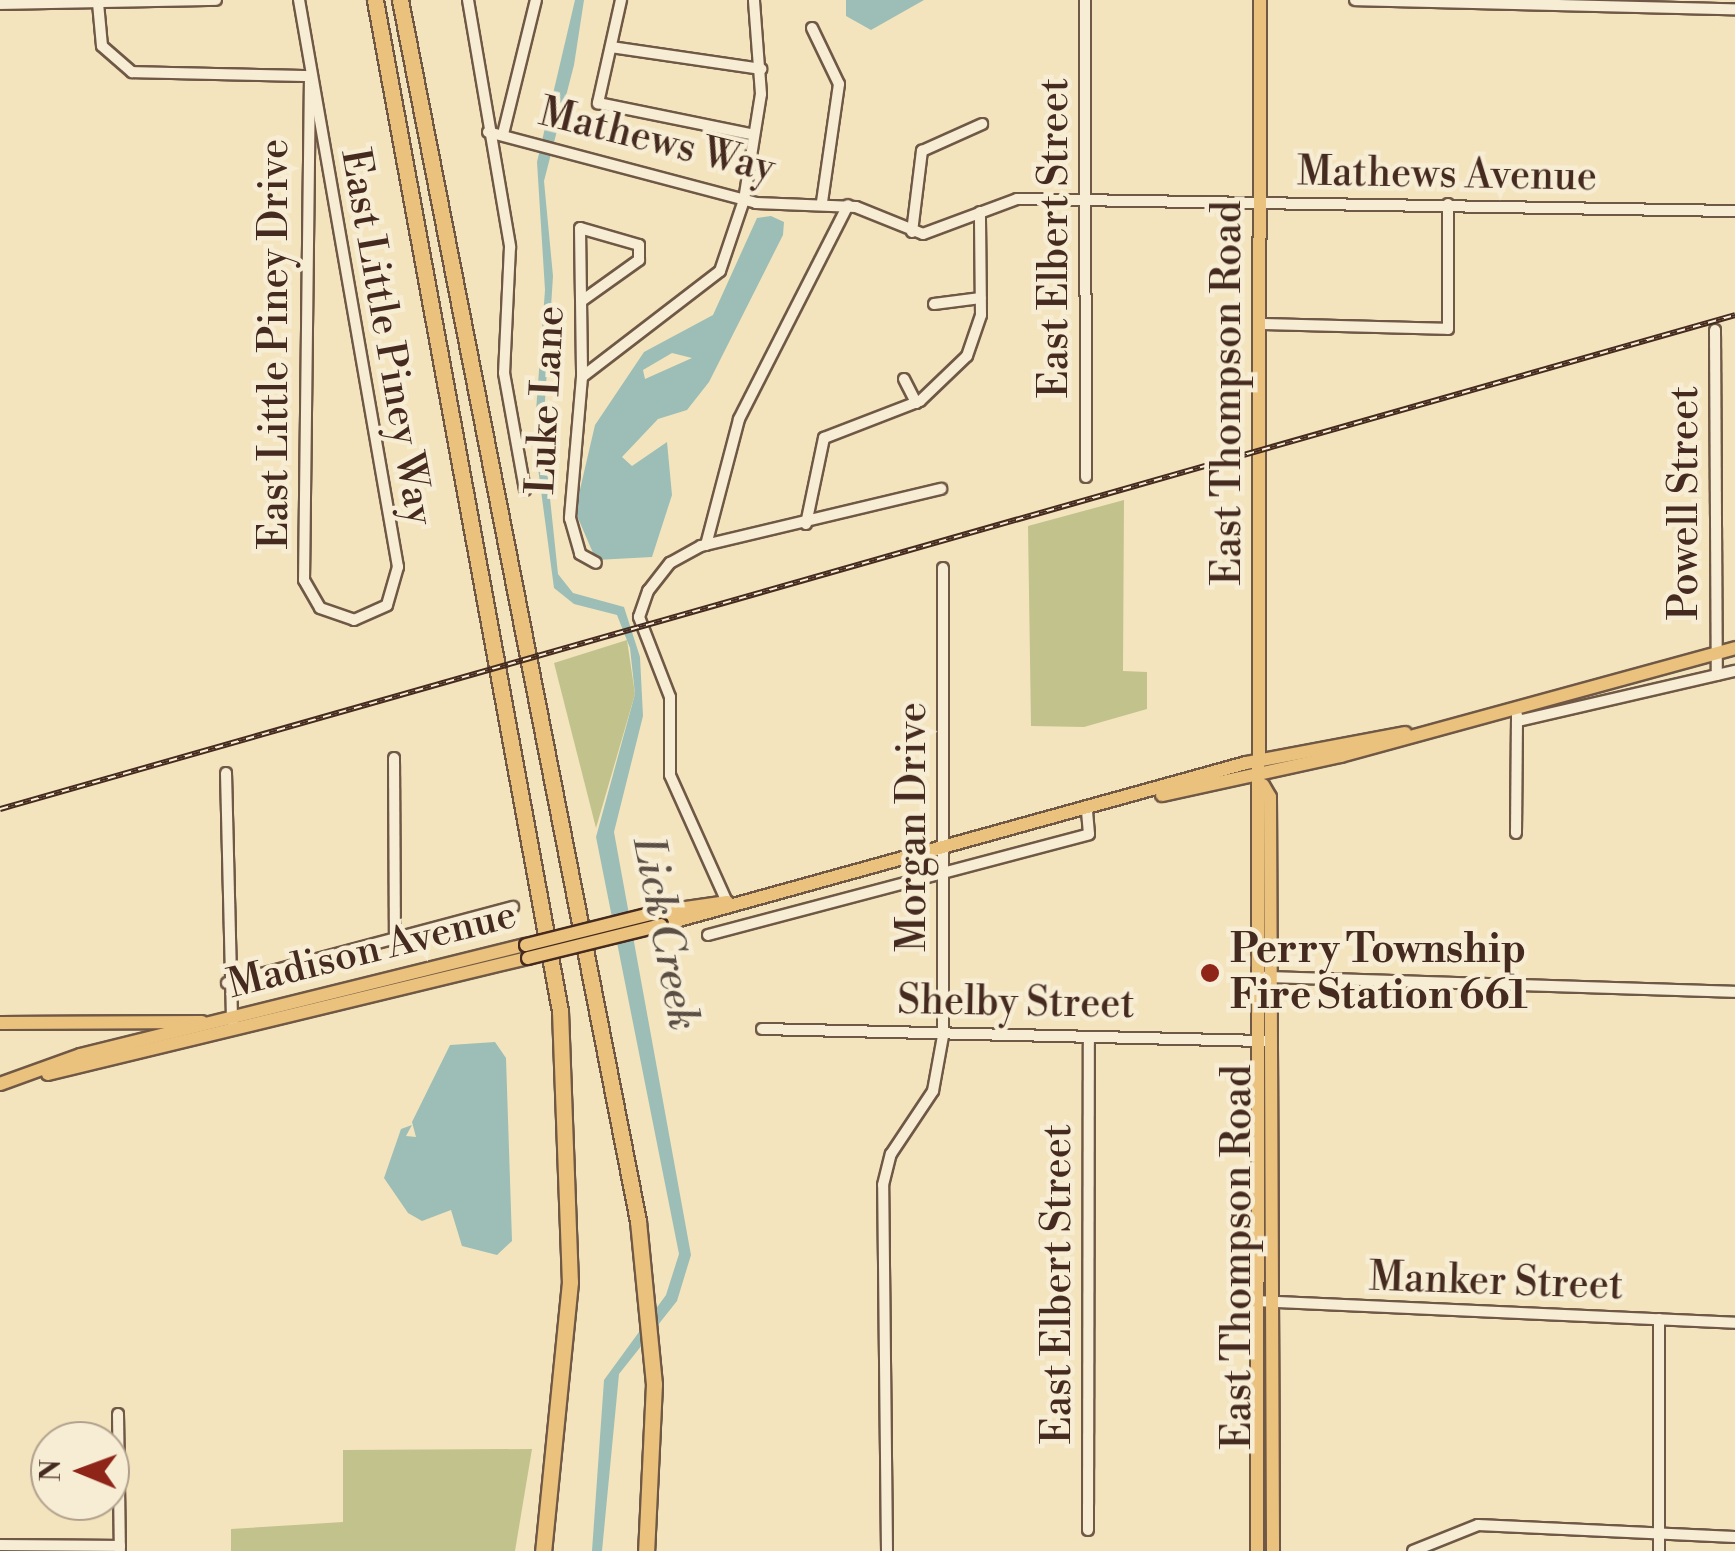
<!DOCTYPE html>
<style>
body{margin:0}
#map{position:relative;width:1735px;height:1551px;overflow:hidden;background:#f3e4bd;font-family:"Libre Bodoni",serif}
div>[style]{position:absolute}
.green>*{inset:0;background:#c2c28c}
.water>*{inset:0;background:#9cbeb6}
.roads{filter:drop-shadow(2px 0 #705846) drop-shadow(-2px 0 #705846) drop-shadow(0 2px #705846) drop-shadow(0 -2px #705846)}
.minor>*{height:10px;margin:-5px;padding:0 5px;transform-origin:5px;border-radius:5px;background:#f7edd4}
.major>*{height:12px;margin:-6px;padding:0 6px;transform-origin:6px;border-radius:6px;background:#eac27e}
.highway>*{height:15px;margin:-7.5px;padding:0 7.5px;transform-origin:7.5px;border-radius:7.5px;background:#eac27e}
.rail>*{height:6px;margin-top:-3px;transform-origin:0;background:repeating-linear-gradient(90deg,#f7edd4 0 8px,#452a1f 0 16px);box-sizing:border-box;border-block:2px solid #452a1f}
.bridges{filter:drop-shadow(2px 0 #452a1f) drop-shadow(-2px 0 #452a1f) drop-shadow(0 2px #452a1f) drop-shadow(0 -2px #452a1f)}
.major-bridge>*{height:12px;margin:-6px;padding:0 6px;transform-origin:6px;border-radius:6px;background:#eac27e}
.dots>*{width:28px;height:28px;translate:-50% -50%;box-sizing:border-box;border:5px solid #f7edd4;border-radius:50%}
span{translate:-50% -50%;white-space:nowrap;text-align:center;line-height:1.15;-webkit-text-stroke:9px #f7edd4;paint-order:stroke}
.street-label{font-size:40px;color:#452a1f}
.poi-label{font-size:40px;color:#452a1f;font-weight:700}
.left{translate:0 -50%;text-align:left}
.water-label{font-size:42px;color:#5b4f45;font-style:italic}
.north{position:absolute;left:30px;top:1421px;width:100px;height:100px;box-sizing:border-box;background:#f7edd4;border:2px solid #b09f8c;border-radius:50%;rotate:271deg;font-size:28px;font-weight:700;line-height:40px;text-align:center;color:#452a1f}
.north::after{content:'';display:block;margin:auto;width:35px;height:45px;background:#8f2418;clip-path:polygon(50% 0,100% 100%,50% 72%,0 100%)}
</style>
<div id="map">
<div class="green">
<i style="clip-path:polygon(1124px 500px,1123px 671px,1147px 672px,1147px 709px,1084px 727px,1031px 726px,1028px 526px)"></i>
<i style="clip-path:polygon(627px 640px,635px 694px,596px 828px,554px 663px)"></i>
<i style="clip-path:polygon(532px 1449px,515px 1551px,231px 1551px,231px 1529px,343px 1522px,343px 1450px)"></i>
</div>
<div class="water">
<i style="clip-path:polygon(575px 0,584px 0,574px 65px,544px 181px,553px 276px,543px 432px,558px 574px,573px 593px,624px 607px,640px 657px,643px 716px,614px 832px,691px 1255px,677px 1301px,619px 1374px,602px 1551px,592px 1551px,604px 1380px,666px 1295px,679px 1254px,596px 837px,635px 694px,630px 648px,617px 615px,574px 604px,554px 588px,534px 438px,545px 290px,537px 162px)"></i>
<i style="clip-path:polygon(924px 0,871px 30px,846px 16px,846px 0)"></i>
<i style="clip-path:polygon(evenodd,771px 216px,784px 222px,783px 235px,709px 382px,687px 410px,658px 419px,622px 457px,632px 466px,667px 442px,672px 495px,652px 557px,596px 560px,575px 511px,595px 425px,644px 352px,713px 315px,757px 218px,771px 216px,672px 353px,692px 358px,645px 379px,643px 370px,672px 353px)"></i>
<i style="clip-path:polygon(450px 1045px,495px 1042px,506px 1058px,512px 1241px,497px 1255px,462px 1246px,451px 1210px,422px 1221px,408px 1213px,384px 1178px,401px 1129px,412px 1125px,406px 1136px,416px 1137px,412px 1122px)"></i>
</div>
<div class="roads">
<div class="minor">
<i style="left:468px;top:0;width:251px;rotate:80.3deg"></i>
<i style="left:510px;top:247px;width:126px;rotate:92.7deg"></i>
<i style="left:504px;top:373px;width:119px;rotate:79.8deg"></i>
<i style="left:621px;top:0;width:106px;rotate:102.6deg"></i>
<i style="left:598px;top:103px;width:156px;rotate:11.5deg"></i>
<i style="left:1085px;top:0;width:477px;rotate:89.9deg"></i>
<i style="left:1355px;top:0;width:380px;rotate:1.4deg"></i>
<i style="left:98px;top:3px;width:43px;rotate:84.7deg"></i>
<i style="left:102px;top:46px;width:40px;rotate:41deg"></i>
<i style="left:132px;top:72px;width:178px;rotate:1.3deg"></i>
<i style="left:310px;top:76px;width:504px;rotate:90.68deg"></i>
<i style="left:304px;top:580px;width:32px;rotate:60deg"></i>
<i style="left:320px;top:608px;width:36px;rotate:19deg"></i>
<i style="left:354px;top:620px;width:36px;rotate:-24deg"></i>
<i style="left:387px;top:605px;width:40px;rotate:-74deg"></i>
<i style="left:398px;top:567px;width:576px;rotate:-99.9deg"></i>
<i style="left:0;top:4px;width:216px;rotate:-1.1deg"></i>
<i style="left:812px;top:28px;width:62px;rotate:64.3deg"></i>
<i style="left:839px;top:84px;width:119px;rotate:98.2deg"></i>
<i style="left:611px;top:47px;width:152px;rotate:8.3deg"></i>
<i style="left:488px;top:132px;width:277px;rotate:14.8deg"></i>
<i style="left:756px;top:203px;width:100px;rotate:2.3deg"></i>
<i style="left:856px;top:207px;width:72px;rotate:21.9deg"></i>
<i style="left:923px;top:234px;width:100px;rotate:-20.4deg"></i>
<i style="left:1017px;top:199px;width:718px;rotate:0.96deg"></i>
<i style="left:503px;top:134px;width:138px;rotate:-76.2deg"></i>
<i style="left:912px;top:232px;width:82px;rotate:-83deg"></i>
<i style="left:922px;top:151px;width:66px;rotate:-24.2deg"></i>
<i style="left:583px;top:300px;width:69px;rotate:-35.5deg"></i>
<i style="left:639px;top:260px;width:15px;rotate:-90deg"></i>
<i style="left:639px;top:245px;width:61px;rotate:-163.9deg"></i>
<i style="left:580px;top:228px;width:149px;rotate:89.2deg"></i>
<i style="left:582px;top:377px;width:142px;rotate:94.9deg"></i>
<i style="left:570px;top:518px;width:37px;rotate:74deg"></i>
<i style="left:580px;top:554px;width:18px;rotate:29deg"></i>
<i style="left:934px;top:304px;width:47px;rotate:-7.3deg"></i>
<i style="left:1259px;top:324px;width:189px;rotate:1.5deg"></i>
<i style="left:1448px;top:329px;width:125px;rotate:-90deg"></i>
<i style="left:1715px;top:330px;width:345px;rotate:89.7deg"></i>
<i style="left:582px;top:377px;width:174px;rotate:-37.5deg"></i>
<i style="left:720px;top:271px;width:75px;rotate:-71.3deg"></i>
<i style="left:744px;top:200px;width:107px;rotate:-80.9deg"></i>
<i style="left:761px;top:94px;width:94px;rotate:-94.3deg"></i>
<i style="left:904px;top:379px;width:27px;rotate:63deg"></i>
<i style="left:806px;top:524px;width:88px;rotate:-78.2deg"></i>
<i style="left:824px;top:438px;width:103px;rotate:-21.1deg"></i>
<i style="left:920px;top:401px;width:65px;rotate:-43.8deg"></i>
<i style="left:967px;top:356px;width:43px;rotate:-71.1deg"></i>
<i style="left:981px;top:315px;width:103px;rotate:-90.6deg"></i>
<i style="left:706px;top:545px;width:130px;rotate:-75.3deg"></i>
<i style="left:739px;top:419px;width:240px;rotate:-63deg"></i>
<i style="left:1518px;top:721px;width:223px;rotate:-13deg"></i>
<i style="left:394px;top:758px;width:181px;rotate:89.7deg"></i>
<i style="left:226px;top:773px;width:249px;rotate:88.6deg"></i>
<i style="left:1516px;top:833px;width:118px;rotate:-89.5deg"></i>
<i style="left:727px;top:902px;width:139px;rotate:-114.2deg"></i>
<i style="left:670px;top:775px;width:78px;rotate:-90deg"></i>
<i style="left:670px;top:697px;width:86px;rotate:-111.2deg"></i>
<i style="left:639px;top:617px;width:28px;rotate:-71deg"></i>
<i style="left:648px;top:591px;width:36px;rotate:-52deg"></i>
<i style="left:670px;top:563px;width:35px;rotate:-29deg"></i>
<i style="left:701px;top:546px;width:247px;rotate:-13.4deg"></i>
<i style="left:708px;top:935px;width:394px;rotate:-14.8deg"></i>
<i style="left:1089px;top:834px;width:23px;rotate:-95deg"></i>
<i style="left:1265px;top:977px;width:470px;rotate:1.8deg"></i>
<i style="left:227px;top:983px;width:296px;rotate:-14.9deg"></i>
<i style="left:762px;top:1029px;width:503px;rotate:1.37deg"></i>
<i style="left:1255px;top:1301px;width:481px;rotate:2.6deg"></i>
<i style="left:1659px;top:1319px;width:232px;rotate:90deg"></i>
<i style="left:118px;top:1414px;width:137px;rotate:89.2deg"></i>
<i style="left:1088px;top:1530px;width:493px;rotate:-89.9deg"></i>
<i style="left:0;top:1545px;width:120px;rotate:0.5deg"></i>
<i style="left:887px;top:1551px;width:366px;rotate:-90.6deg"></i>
<i style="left:883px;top:1185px;width:32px;rotate:-76deg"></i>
<i style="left:891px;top:1154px;width:76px;rotate:-56.3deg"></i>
<i style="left:933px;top:1091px;width:56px;rotate:-79.7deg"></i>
<i style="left:943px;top:1036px;width:468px;rotate:-90deg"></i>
<i style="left:1413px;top:1551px;width:70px;rotate:-21.8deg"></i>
<i style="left:1478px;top:1525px;width:257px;rotate:2.7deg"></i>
</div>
<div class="major">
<i style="left:1263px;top:785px;width:14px;rotate:60deg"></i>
<i style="left:1270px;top:797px;width:754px;rotate:89.77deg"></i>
<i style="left:1162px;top:795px;width:183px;rotate:-12.3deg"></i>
<i style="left:1341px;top:756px;width:409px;rotate:-15.3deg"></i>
<i style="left:658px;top:912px;width:70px;rotate:-8.2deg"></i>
<i style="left:661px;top:925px;width:607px;rotate:-15.48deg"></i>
<i style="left:1246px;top:763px;width:162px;rotate:-10.7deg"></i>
<i style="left:0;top:1023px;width:202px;rotate:-0.3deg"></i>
<i style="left:48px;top:1074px;width:494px;rotate:-13.6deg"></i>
<i style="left:0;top:1084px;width:85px;rotate:-19.9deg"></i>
<i style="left:80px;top:1055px;width:459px;rotate:-13.9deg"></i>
<i style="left:1257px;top:1551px;width:1551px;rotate:-89.89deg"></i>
</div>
<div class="highway">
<i style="left:375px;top:0;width:1028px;rotate:79.63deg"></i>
<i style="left:560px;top:1011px;width:271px;rotate:87.9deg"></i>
<i style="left:570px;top:1282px;width:270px;rotate:95.7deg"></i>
<i style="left:400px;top:0;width:1244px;rotate:78.97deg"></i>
<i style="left:638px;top:1221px;width:164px;rotate:84.4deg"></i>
<i style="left:654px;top:1384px;width:167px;rotate:92.7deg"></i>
</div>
</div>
<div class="rail">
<i style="left:0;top:809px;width:1804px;rotate:-15.89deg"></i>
</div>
<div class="bridges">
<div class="major-bridge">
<i style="left:526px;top:945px;width:136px;rotate:-14deg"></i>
<i style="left:528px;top:958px;width:137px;rotate:-13.9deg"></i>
</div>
</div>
<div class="dots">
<i style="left:1210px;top:973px;background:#8f2418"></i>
</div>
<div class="street-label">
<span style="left:657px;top:141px;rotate:14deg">Mathews Way</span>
<span style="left:1447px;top:175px;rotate:1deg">Mathews Avenue</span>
<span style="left:1055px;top:238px;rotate:-90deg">East Elbert Street</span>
<span style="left:387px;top:337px;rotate:80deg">East Little Piney Way</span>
<span style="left:275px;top:344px;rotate:-90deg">East Little Piney Drive</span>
<span style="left:1228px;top:393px;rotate:-90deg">East Thompson Road</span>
<span style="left:546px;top:400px;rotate:-87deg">Luke Lane</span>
<span style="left:1685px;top:503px;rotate:-90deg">Powell Street</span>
<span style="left:913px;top:827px;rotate:-90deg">Morgan Drive</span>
<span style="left:372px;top:950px;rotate:-14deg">Madison Avenue</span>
<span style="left:1016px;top:1003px;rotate:1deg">Shelby Street</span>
<span style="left:1238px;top:1257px;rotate:-90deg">East Thompson Road</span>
<span style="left:1496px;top:1282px;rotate:2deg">Manker Street</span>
<span style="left:1058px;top:1284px;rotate:-90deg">East Elbert Street</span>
</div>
<div class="poi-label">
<span class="left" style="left:1230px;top:973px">Perry Township<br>Fire Station 661</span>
</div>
<div class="water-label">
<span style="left:664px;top:934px;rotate:79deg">Lick Creek</span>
</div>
<div class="north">N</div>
</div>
